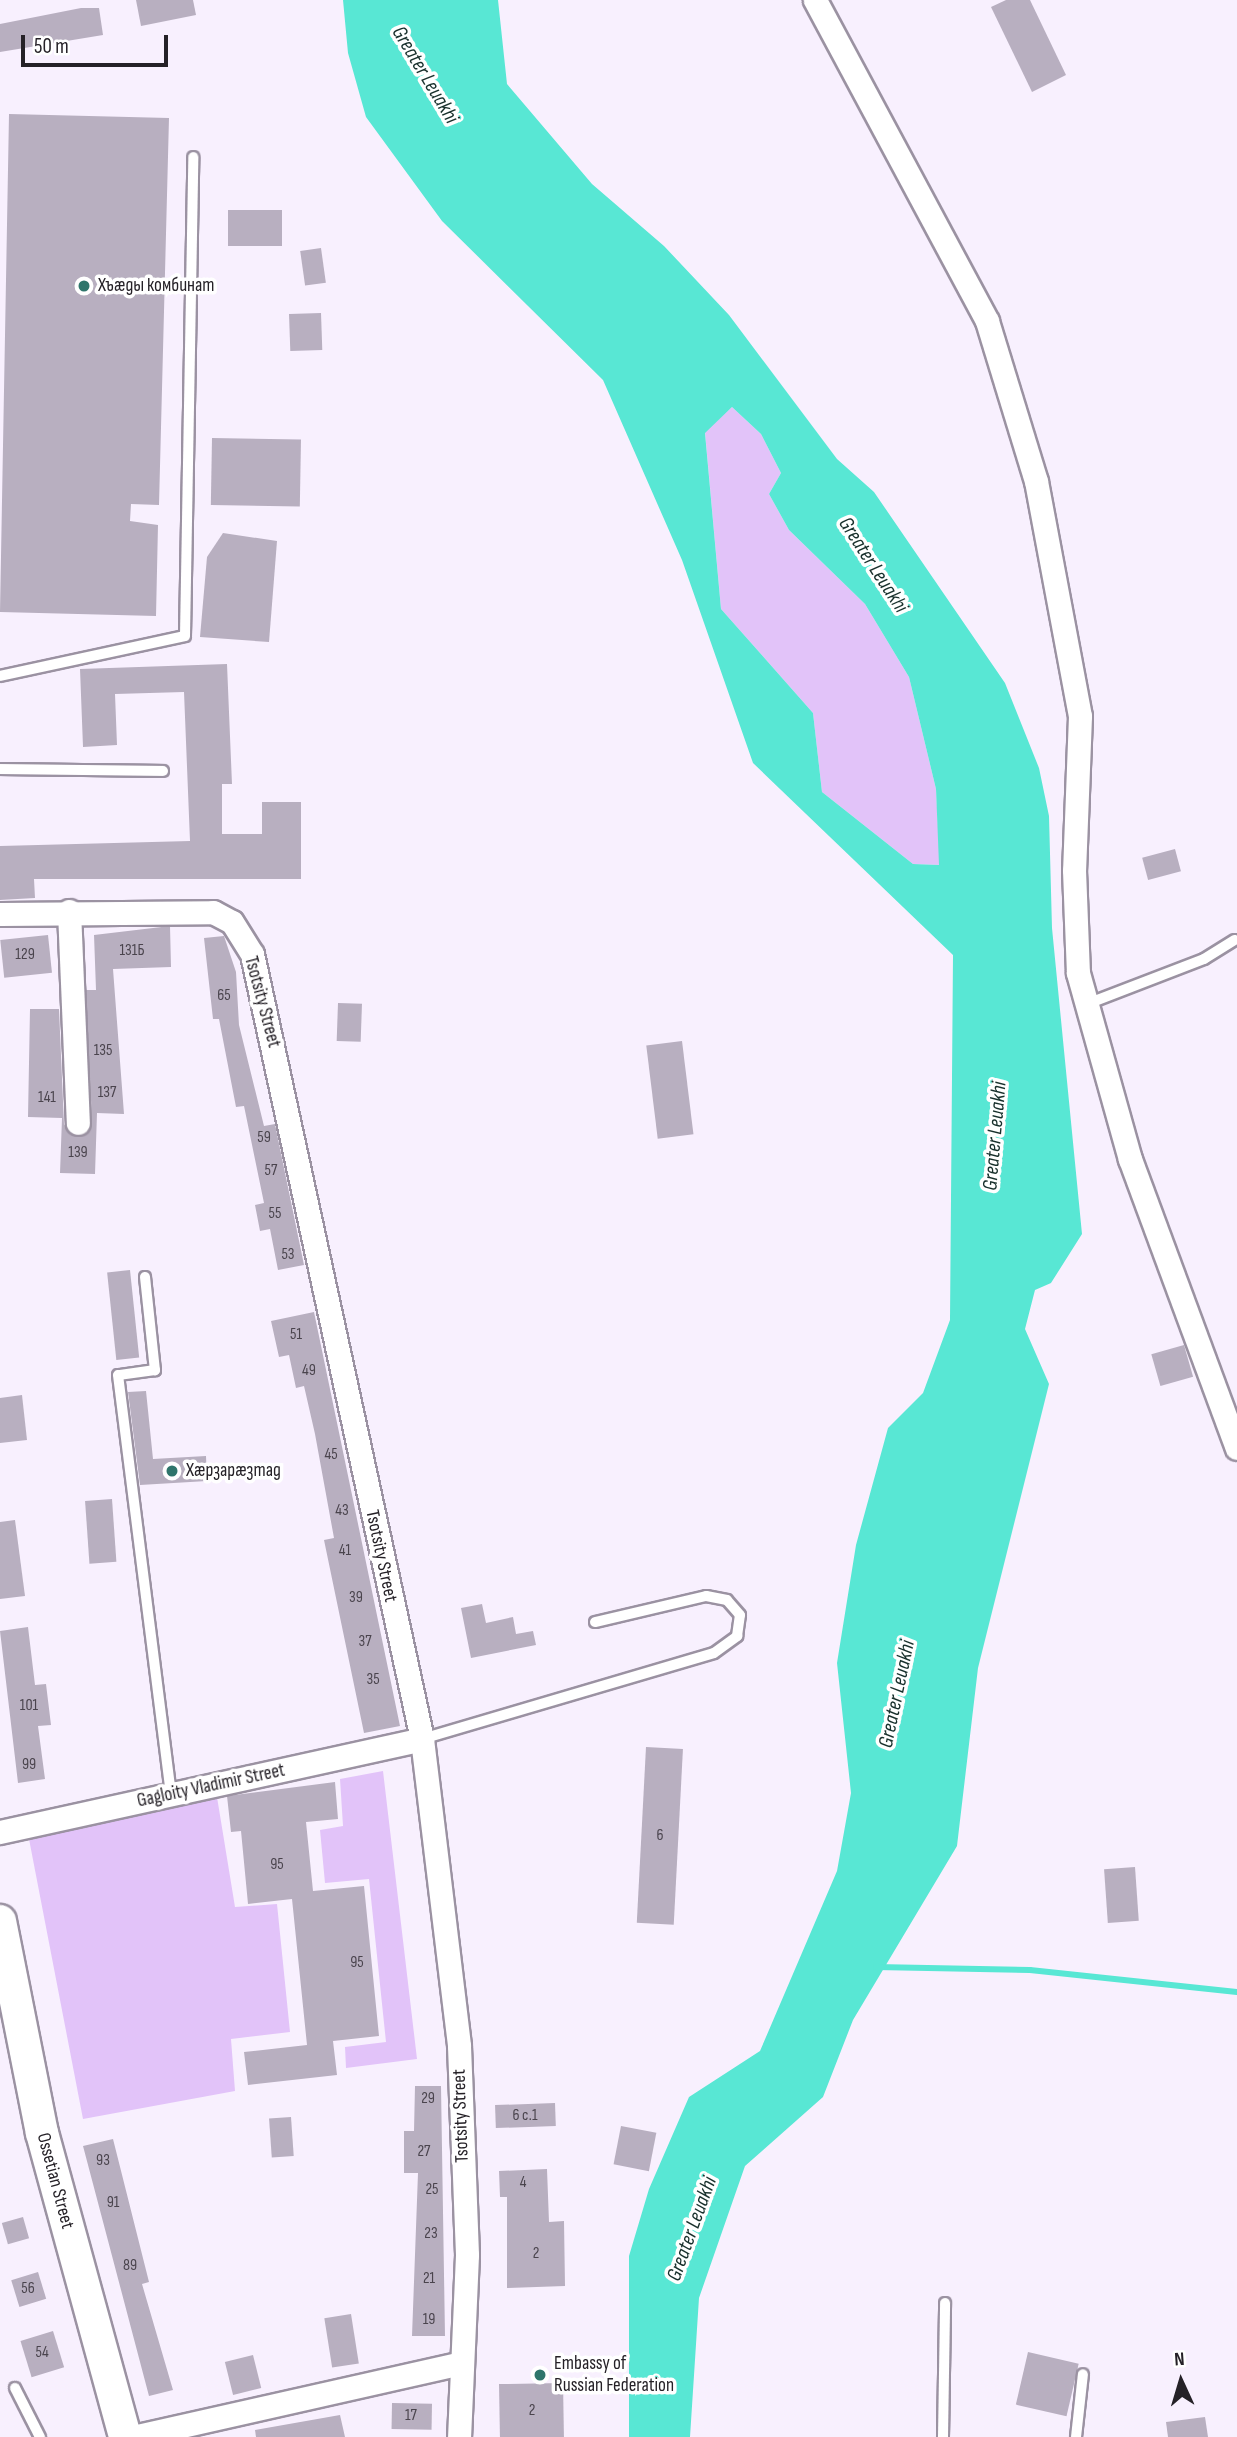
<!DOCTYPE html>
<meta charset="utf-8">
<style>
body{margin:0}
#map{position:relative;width:1237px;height:2437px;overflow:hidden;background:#f8f0fe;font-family:"Sofia Sans Condensed",sans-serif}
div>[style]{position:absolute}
.green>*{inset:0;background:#e2c3f9}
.water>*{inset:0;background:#58e7d4}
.stream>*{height:6px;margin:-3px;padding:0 3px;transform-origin:3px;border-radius:3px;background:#58e7d4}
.building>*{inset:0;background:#b8afc0;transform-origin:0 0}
.roads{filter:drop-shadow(2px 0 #9b92a2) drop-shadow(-2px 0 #9b92a2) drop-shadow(0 2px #9b92a2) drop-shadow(0 -2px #9b92a2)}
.lane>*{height:10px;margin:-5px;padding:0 5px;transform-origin:5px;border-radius:5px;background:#fff}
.street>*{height:23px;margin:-11.5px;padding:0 11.5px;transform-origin:11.5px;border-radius:11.5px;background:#fff}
.secondary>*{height:32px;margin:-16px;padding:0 16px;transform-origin:16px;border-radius:16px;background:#fff}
.dots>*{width:19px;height:19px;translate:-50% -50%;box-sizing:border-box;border:4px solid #fff;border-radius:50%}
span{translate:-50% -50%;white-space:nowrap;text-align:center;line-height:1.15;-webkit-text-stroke:7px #fff;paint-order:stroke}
.number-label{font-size:16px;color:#4a444d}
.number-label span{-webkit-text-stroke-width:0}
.poi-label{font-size:19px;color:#252127}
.left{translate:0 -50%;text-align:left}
.street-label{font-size:19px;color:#252127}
.water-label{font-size:21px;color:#18302c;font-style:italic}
.north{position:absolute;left:1146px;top:2346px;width:70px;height:70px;-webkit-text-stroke:5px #fff;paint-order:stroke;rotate:356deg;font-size:19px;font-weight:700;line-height:28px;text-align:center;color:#252127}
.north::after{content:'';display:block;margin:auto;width:24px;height:32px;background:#252127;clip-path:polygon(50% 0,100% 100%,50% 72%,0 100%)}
.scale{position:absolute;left:21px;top:35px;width:147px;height:32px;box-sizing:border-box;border:4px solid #252127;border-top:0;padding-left:9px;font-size:21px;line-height:24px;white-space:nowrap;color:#252127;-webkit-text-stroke:5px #fff;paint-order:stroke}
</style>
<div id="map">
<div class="green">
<i style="clip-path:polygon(732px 407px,761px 434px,781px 473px,769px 494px,789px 530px,865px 604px,909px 677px,936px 789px,940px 865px,913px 864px,822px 792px,813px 713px,721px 609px,705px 432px)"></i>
<i style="clip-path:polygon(383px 1771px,417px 2059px,346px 2068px,345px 2047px,386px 2042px,369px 1879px,325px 1883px,320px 1830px,343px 1826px,340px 1779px)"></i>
<i style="clip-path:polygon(217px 1797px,235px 1907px,277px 1904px,290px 2032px,231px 2039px,235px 2091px,83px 2119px,29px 1839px)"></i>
</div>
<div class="water">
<i style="clip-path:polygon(evenodd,343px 0,498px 0,507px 84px,592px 184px,664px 246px,729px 315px,837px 459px,874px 492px,1005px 683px,1039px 768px,1049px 816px,1052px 928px,1082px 1234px,1051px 1283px,1035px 1290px,1025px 1329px,1049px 1384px,978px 1668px,957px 1846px,853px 2020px,823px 2097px,745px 2166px,699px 2298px,690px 2437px,629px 2437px,629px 2256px,649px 2189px,689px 2097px,760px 2051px,837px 1871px,851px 1793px,837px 1663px,856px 1545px,888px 1428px,923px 1393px,950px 1320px,953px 955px,753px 763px,682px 560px,603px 380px,442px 221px,366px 117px,348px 53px,343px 0,732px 407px,761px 434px,781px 473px,769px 494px,789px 530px,865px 604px,909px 677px,936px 789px,939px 865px,913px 864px,822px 792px,813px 713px,721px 609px,705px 433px,732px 407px)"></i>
</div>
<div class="stream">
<i style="left:876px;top:1967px;width:154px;rotate:1.1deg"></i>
<i style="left:1030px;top:1970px;width:208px;rotate:6.1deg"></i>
</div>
<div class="building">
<i style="clip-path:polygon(136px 0,193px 0,196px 15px,141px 26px)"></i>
<i style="clip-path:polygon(1006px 0,1030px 0,1066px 75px,1032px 92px,991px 7px)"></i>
<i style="clip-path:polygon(81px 8px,99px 8px,103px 35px,0 52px,0 24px)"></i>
<i style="clip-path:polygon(9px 114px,169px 118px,159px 505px,131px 504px,130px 521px,158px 525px,156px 616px,0 612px)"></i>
<i style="left:228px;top:210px;width:54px;height:36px"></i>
<i style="left:321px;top:248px;width:35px;height:21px;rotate:82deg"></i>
<i style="left:321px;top:313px;width:37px;height:32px;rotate:88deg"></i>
<i style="left:212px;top:438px;width:89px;height:67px;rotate:1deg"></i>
<i style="clip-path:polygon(223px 533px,277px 541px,269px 642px,200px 637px,207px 557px)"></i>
<i style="clip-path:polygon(227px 664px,232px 784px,222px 784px,222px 834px,262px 834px,262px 802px,301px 802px,301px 879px,34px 879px,35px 898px,0 900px,0 846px,190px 841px,184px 692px,115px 694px,117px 745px,83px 747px,80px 669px)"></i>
<i style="left:1175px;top:849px;width:23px;height:34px;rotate:75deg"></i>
<i style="clip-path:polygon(170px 926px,171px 967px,113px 969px,124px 1114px,97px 1113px,95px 1174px,60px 1173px,62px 1118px,28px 1117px,30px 1009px,59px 1009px,64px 1124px,71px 1135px,85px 1135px,92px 1122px,86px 990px,96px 990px,94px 935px)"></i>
<i style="left:48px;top:935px;width:38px;height:48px;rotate:84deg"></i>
<i style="clip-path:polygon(224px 936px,236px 972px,239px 1025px,264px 1126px,275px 1124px,304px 1265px,278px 1270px,270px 1229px,260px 1231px,255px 1205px,264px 1203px,244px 1106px,236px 1107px,219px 1019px,213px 1019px,204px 938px)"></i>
<i style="left:338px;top:1003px;width:24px;height:38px;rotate:2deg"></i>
<i style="left:682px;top:1041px;width:94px;height:36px;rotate:83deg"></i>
<i style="left:130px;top:1270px;width:88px;height:23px;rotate:84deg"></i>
<i style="clip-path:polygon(314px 1312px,400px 1726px,364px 1733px,324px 1540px,334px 1538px,315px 1434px,304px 1386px,296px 1388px,289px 1355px,279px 1357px,271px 1321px)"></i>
<i style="left:1184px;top:1345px;width:33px;height:34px;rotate:74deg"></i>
<i style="clip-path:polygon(146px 1391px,153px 1459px,206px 1456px,207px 1481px,140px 1485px,128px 1392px)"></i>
<i style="clip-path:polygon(22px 1395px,27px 1440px,0 1443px,0 1398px)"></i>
<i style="left:112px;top:1499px;width:63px;height:27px;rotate:86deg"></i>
<i style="clip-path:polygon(15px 1520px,25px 1596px,0 1599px,0 1522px)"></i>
<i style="clip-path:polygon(482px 1604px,486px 1623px,513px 1617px,516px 1634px,533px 1631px,536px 1645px,471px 1658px,461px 1608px)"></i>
<i style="clip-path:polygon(28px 1627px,35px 1685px,46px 1684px,51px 1725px,38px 1726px,45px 1779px,18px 1783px,0 1631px)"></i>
<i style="left:646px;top:1747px;width:37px;height:176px;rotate:3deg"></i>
<i style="clip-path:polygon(335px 1782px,338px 1819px,306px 1822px,313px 1891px,364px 1886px,379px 2036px,333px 2041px,337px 2075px,248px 2085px,244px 2052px,307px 2045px,292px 1899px,248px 1904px,241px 1831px,231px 1832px,227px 1796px)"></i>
<i style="left:1135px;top:1867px;width:54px;height:31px;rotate:86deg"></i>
<i style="clip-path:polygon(415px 2086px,441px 2086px,445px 2336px,412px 2336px,418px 2173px,404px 2173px,404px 2131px,414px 2131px)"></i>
<i style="left:555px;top:2103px;width:23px;height:60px;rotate:88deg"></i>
<i style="left:291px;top:2117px;width:39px;height:22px;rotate:86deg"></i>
<i style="left:621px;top:2126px;width:36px;height:39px;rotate:11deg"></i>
<i style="clip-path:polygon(113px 2139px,149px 2282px,142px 2284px,173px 2390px,149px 2396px,83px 2146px)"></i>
<i style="clip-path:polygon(547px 2169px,549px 2222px,564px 2221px,565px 2286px,507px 2288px,507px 2197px,500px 2197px,499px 2171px)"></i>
<i style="left:23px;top:2217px;width:22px;height:22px;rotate:74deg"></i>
<i style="left:38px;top:2272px;width:28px;height:28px;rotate:73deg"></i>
<i style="left:351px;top:2314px;width:50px;height:27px;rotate:81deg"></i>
<i style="left:53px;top:2331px;width:38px;height:34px;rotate:73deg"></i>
<i style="left:1028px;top:2352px;width:52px;height:54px;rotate:13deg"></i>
<i style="left:253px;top:2355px;width:34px;height:29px;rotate:76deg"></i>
<i style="left:563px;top:2383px;width:54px;height:64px;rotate:89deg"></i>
<i style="left:392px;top:2403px;width:40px;height:26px;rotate:1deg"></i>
<i style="clip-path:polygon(340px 2415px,345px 2437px,256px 2437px,255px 2430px)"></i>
<i style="clip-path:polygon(1205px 2417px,1208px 2437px,1168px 2437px,1166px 2422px)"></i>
</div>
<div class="roads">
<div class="lane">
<i style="left:0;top:676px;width:189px;rotate:-12.2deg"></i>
<i style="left:185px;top:636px;width:479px;rotate:-89deg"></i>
<i style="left:0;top:769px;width:163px;rotate:0.7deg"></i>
<i style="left:1087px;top:1004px;width:125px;rotate:-21deg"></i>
<i style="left:1204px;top:959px;width:36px;rotate:-32deg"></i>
<i style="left:145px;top:1277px;width:94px;rotate:83.9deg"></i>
<i style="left:155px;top:1370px;width:37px;rotate:172deg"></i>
<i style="left:118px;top:1375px;width:423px;rotate:82.8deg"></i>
<i style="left:422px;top:1739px;width:304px;rotate:-16.4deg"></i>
<i style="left:714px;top:1653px;width:29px;rotate:-36deg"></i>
<i style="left:737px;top:1636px;width:21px;rotate:-82deg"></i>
<i style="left:740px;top:1615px;width:20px;rotate:-131deg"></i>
<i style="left:727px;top:1600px;width:21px;rotate:-169deg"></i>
<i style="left:706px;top:1596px;width:114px;rotate:166.8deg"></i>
<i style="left:15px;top:2388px;width:55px;rotate:63deg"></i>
<i style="left:943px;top:2437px;width:134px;rotate:-89.1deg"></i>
<i style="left:1076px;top:2437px;width:63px;rotate:-83.7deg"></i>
</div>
<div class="street">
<i style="left:815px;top:0;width:364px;rotate:61.8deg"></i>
<i style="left:987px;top:321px;width:167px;rotate:73deg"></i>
<i style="left:1036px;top:481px;width:239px;rotate:79.4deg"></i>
<i style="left:1080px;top:716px;width:154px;rotate:92.2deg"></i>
<i style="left:1074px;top:870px;width:103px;rotate:87.8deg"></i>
<i style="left:1078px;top:973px;width:193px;rotate:74.4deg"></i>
<i style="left:1130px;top:1159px;width:308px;rotate:69.7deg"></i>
<i style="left:69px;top:911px;width:212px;rotate:87.6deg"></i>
<i style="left:0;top:914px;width:213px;rotate:-0.5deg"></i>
<i style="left:213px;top:912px;width:21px;rotate:28deg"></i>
<i style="left:232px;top:922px;width:38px;rotate:58deg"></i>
<i style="left:252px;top:954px;width:803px;rotate:77.78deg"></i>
<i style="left:422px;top:1739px;width:309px;rotate:83.1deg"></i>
<i style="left:459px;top:2046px;width:209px;rotate:87.8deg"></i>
<i style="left:467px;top:2255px;width:182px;rotate:92.5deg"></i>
<i style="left:0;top:1832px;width:432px;rotate:-12.4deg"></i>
<i style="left:133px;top:2437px;width:336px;rotate:-12.7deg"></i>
</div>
<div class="secondary">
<i style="left:0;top:1921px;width:216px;rotate:78.8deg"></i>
<i style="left:42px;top:2133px;width:315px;rotate:74.7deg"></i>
</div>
</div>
<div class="dots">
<i style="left:84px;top:286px;background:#2e756b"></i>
<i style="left:172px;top:1471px;background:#2e756b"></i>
<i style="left:540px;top:2375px;background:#2e756b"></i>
</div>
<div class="number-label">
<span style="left:132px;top:951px">131Б</span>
<span style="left:25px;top:955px">129</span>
<span style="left:224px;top:996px">65</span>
<span style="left:103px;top:1051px">135</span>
<span style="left:107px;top:1093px">137</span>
<span style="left:47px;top:1098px">141</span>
<span style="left:264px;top:1138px">59</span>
<span style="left:78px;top:1153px">139</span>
<span style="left:271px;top:1171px">57</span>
<span style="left:275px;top:1214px">55</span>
<span style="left:288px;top:1255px">53</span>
<span style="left:296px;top:1335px">51</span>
<span style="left:309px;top:1371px">49</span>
<span style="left:331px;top:1455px">45</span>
<span style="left:342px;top:1511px">43</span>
<span style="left:345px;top:1551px">41</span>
<span style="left:356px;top:1598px">39</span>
<span style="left:365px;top:1642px">37</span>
<span style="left:373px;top:1680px">35</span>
<span style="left:29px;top:1706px">101</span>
<span style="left:29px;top:1765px">99</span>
<span style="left:660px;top:1836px">6</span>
<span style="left:277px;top:1865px">95</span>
<span style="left:357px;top:1963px">95</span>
<span style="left:428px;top:2099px">29</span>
<span style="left:525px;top:2116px">6 с.1</span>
<span style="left:424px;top:2152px">27</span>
<span style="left:103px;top:2161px">93</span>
<span style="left:523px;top:2183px">4</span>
<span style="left:432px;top:2190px">25</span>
<span style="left:113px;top:2203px">91</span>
<span style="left:431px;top:2234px">23</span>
<span style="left:536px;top:2254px">2</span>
<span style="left:130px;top:2266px">89</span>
<span style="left:429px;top:2279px">21</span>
<span style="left:28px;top:2289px">56</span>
<span style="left:429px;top:2320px">19</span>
<span style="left:42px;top:2353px">54</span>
<span style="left:532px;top:2411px">2</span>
<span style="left:411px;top:2416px">17</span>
</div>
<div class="poi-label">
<span class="left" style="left:98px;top:286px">Хъæды комбинат</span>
<span class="left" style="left:186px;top:1471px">Хæрзарæзтад</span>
<span class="left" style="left:554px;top:2375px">Embassy of<br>Russian Federation</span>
</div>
<div class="street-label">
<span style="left:262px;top:1002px;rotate:75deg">Tsotsity Street</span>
<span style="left:381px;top:1556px;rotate:78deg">Tsotsity Street</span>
<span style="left:211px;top:1786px;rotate:-12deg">Gagloity Vladimir Street</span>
<span style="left:461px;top:2116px;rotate:-92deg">Tsotsity Street</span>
<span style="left:55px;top:2181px;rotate:75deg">Ossetian Street</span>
</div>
<div class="water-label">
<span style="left:425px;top:75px;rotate:59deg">Greater Leuakhi</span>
<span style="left:873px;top:565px;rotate:57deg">Greater Leuakhi</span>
<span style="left:995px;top:1136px;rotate:-85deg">Greater Leuakhi</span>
<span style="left:897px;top:1694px;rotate:-78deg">Greater Leuakhi</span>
<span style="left:692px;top:2229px;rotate:-70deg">Greater Leuakhi</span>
</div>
<div class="north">N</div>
<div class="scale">50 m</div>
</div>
